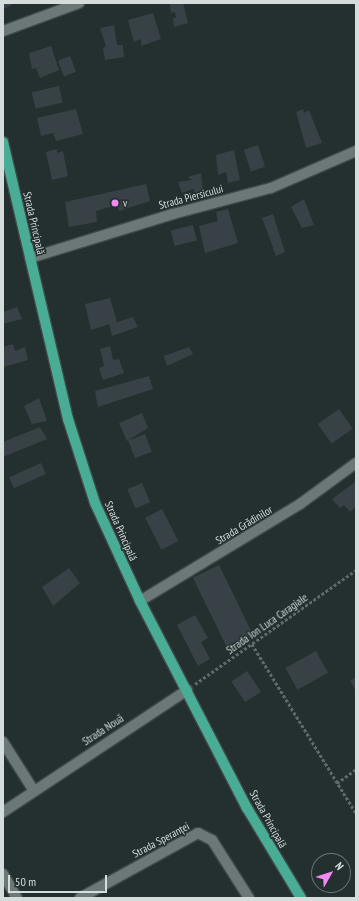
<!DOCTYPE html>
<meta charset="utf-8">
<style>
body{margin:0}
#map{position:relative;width:359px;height:901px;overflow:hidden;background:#242f2f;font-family:"PT Sans Narrow",sans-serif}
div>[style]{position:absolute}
.building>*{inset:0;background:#384246;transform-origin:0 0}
.path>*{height:2.5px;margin-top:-1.25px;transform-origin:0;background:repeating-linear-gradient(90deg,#5f6969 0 3px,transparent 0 5px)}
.roads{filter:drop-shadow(1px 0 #414a4a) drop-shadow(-1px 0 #414a4a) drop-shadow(0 1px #414a4a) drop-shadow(0 -1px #414a4a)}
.street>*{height:10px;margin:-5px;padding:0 5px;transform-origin:5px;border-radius:5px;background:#6c7878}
.primary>*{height:10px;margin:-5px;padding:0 5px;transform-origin:5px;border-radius:5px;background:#49ad95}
.dots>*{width:11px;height:11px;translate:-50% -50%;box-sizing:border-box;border:2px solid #242f2f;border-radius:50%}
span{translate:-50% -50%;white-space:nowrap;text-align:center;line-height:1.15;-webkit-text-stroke:3px #242f2f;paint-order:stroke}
.street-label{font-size:11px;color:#d5dcdc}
.poi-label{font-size:11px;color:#d5dcdc}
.left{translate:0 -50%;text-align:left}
.frame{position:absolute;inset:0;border:4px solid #d5dcdc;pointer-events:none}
.north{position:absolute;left:311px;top:853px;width:40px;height:40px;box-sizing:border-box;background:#242f2f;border:1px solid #6b7474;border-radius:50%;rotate:51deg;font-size:11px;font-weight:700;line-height:16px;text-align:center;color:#d5dcdc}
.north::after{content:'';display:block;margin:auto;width:14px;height:18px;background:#f18af4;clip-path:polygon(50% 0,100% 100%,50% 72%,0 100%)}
.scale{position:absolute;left:8px;top:875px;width:99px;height:18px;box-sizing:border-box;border:2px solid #d5dcdc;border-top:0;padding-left:5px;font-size:12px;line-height:14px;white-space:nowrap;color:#d5dcdc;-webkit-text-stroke:3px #242f2f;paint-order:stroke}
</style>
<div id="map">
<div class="building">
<i style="clip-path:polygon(3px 3px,15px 3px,4px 9px)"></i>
<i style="clip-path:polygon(183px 3px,188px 23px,174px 27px,173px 18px,176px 18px,175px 12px,171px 13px,170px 4px)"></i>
<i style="clip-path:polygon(153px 13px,161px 39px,141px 46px,141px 39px,134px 42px,128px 20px)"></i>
<i style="clip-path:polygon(114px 25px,117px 45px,123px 45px,124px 57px,105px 60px,103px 48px,106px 46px,100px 28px)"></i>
<i style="clip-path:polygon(51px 46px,59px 70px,40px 78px,36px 68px,32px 69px,29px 53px)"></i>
<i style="left:70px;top:56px;width:17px;height:13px;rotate:69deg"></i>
<i style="left:59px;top:86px;width:17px;height:28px;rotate:77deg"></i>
<i style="clip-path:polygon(76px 109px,83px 134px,56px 141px,53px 133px,41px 136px,37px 118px)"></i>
<i style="clip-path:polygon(303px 109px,304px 113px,309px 110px,322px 143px,306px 148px,296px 112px)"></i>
<i style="left:258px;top:145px;width:23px;height:15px;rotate:72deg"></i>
<i style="clip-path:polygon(57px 149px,57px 153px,63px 151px,68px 176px,52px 180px,46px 152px)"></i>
<i style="clip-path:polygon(234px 150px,240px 180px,228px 183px,226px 172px,218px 175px,216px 155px)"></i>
<i style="clip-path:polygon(201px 173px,203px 190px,195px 193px,193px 189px,182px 193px,178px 182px,192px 180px,188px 177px)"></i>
<i style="clip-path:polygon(146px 184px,150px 201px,119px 211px,117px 205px,96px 211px,97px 222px,69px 227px,65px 202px)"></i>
<i style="clip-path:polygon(304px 199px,314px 225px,302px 228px,291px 207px)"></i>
<i style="clip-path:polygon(228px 209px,238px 243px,205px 253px,199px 226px,218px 221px,216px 212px)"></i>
<i style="clip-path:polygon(273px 214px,285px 252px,276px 256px,262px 218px)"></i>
<i style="left:193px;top:225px;width:16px;height:23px;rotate:76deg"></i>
<i style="clip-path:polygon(110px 298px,117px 322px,133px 317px,138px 327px,112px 336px,109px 324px,91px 330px,85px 304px)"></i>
<i style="clip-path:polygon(17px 307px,22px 319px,3px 324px,3px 312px)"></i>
<i style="clip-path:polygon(13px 344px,15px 351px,25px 347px,28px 360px,4px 367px,3px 347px)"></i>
<i style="clip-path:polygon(110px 346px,113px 360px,119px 359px,124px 373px,103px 380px,99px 368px,104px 366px,100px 349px)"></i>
<i style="clip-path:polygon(189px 347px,193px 354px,167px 366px,164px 356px)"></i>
<i style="clip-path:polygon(149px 376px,153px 389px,98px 407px,95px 391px)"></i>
<i style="clip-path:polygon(39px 398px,47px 421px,32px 424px,24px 406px)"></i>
<i style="left:339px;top:409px;width:24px;height:26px;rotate:55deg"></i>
<i style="clip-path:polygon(142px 413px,148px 428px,127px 441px,119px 423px)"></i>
<i style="clip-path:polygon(40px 427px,47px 439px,3px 457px,3px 442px)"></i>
<i style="left:145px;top:434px;width:19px;height:18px;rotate:69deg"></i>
<i style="left:41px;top:463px;width:12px;height:35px;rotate:66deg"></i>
<i style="clip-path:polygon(355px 482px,356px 506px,350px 512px,344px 505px,340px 508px,332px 499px)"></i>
<i style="left:142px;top:483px;width:21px;height:16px;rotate:67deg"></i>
<i style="left:162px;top:509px;width:36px;height:19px;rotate:63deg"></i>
<i style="left:219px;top:565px;width:77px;height:29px;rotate:64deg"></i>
<i style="clip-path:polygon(69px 568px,80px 583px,53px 606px,42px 587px)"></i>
<i style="clip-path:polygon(195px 615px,208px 638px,201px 642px,210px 659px,198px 666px,177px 625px)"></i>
<i style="left:316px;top:651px;width:25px;height:35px;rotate:61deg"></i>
<i style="left:247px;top:671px;width:25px;height:19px;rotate:56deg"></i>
<i style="clip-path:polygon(356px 677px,356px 691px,350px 681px)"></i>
</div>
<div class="path">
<i style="left:252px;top:644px;width:198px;rotate:58.4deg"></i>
<i style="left:195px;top:684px;width:197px;rotate:-35.3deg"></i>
<i style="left:337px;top:783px;width:24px;rotate:-36deg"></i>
</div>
<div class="roads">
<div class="street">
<i style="left:3px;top:31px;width:81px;rotate:-20.2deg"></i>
<i style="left:30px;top:258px;width:150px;rotate:-17.1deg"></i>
<i style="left:173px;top:214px;width:101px;rotate:-14.9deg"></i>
<i style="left:271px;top:188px;width:93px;rotate:-23.5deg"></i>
<i style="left:140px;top:601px;width:187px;rotate:-31.2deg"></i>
<i style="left:300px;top:504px;width:69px;rotate:-36.2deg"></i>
<i style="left:3px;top:742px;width:58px;rotate:57.7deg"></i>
<i style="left:3px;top:812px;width:221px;rotate:-33.5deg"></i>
<i style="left:3px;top:874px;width:28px;rotate:60deg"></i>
<i style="left:80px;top:898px;width:135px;rotate:-28.8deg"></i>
<i style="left:198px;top:833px;width:16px;rotate:27deg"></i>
<i style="left:212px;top:840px;width:69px;rotate:57.5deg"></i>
</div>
<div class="primary">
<i style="left:3px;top:142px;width:285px;rotate:76.8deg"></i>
<i style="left:68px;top:419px;width:88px;rotate:72.2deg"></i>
<i style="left:95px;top:503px;width:108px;rotate:65.3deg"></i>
<i style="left:140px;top:601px;width:233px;rotate:62.7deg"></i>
<i style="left:247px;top:808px;width:105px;rotate:59deg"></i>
</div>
</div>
<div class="dots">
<i style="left:115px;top:203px;background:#f18af4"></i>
</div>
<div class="street-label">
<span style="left:191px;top:197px;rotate:-15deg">Strada Piersicului</span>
<span style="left:34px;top:223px;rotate:77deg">Strada Principală</span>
<span style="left:244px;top:525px;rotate:-31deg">Strada Grădinilor</span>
<span style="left:121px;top:531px;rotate:66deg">Strada Principală</span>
<span style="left:267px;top:624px;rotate:-35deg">Strada Ion Luca Caragiale</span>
<span style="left:103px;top:730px;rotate:-33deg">Strada Nouă</span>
<span style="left:268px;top:819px;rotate:61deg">Strada Principală</span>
<span style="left:161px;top:840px;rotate:-28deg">Strada Speranței</span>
</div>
<div class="poi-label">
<span class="left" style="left:123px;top:203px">v</span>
</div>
<div class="frame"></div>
<div class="north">N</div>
<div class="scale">50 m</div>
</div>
